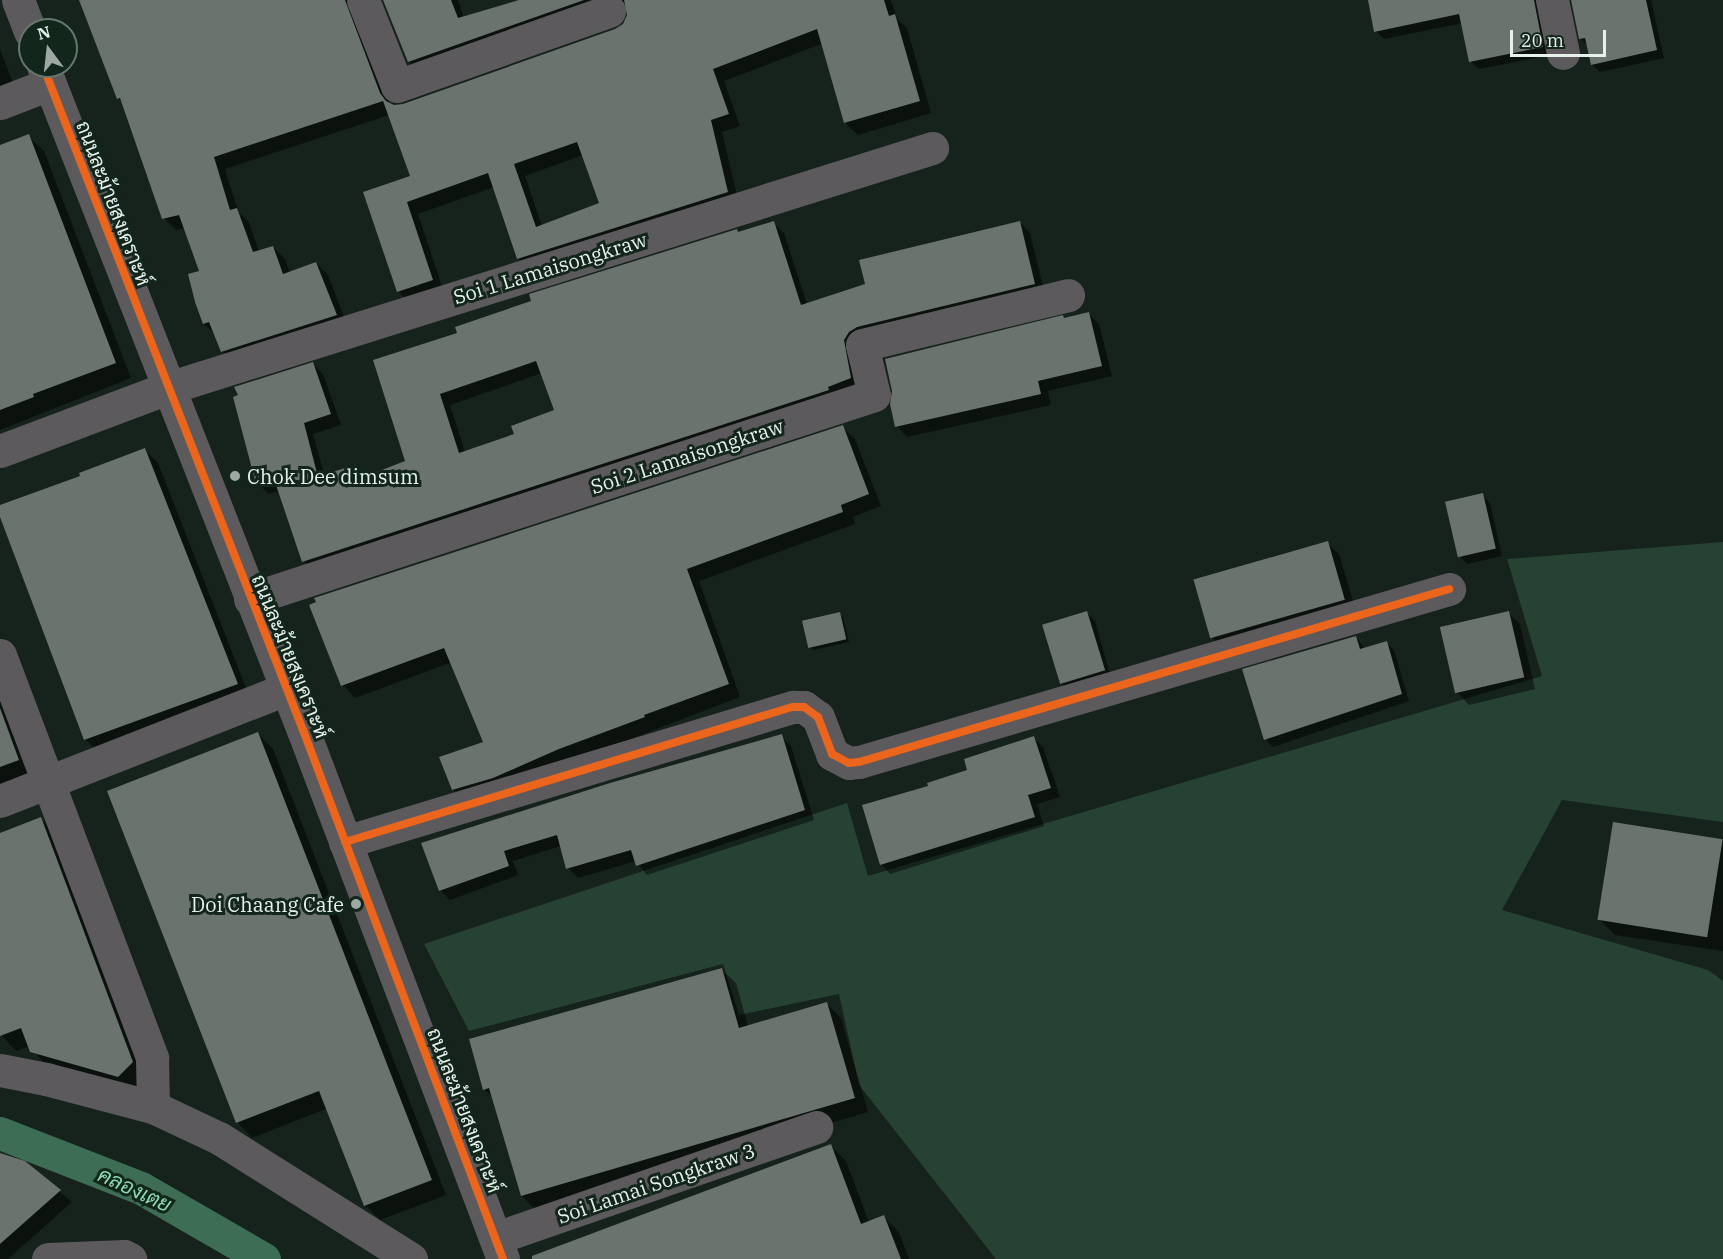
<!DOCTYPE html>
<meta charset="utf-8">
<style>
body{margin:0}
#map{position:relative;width:1723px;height:1259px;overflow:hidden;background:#16221c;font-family:"IBM Plex Serif",Sarabun,serif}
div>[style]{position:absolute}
.green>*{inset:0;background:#264233}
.shadow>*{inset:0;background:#0007}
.canal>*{height:33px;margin:-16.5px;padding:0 16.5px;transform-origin:16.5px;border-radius:16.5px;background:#3d6d54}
.building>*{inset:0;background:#6a736e;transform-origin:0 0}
.minor>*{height:33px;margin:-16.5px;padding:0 16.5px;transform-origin:16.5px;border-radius:16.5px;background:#5d5a5d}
.tertiary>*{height:33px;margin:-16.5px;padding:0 16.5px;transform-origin:16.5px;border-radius:16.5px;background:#5d5a5d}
.cycleway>*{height:8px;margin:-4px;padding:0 4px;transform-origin:4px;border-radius:4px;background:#eb651d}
.dots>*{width:16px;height:16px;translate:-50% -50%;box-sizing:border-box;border:3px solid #12261c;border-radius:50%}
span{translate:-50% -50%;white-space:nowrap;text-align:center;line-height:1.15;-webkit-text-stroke:6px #12261c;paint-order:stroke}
.street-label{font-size:20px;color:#e5f1ea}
.poi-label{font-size:20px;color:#e5f1ea}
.left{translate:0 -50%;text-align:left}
.right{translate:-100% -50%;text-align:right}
.water-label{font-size:21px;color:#8bdbb1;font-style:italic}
.north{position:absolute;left:18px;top:18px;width:60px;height:60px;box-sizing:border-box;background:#12261c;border:2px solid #66776e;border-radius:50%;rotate:345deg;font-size:16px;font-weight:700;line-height:24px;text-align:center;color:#e5f1ea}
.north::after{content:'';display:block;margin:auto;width:21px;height:27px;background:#9da9a2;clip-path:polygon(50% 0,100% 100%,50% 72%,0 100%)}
.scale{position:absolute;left:1510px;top:30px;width:96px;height:27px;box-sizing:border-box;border:3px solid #e5f1ea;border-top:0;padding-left:8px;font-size:18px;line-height:21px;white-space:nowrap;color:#e5f1ea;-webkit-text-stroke:4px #12261c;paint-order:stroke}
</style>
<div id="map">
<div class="green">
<i style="clip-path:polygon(1723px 542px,1723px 822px,1562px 800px,1502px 910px,1708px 970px,1723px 981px,1723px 1259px,996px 1259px,859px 1085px,839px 994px,739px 1015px,723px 964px,469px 1031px,424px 944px,847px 803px,868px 876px,1542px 676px,1507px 559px)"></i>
</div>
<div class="shadow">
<i style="clip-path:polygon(evenodd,81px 0,360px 0,356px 11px,390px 104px,394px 106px,404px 105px,616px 30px,624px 25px,629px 15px,626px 4px,616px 5px,421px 74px,409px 61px,383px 0,458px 0,464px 18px,524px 0,891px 0,897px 19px,907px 28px,931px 113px,858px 135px,845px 123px,821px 44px,724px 81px,740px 126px,722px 132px,739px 204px,530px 270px,518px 258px,494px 187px,418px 214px,444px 292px,410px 303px,398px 291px,365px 192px,412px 177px,389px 115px,225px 169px,238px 211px,249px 222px,259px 252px,273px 247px,285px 259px,290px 274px,316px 263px,328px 275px,348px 327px,234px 363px,222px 351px,215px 334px,204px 324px,197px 301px,201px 272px,185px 228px,176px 230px,164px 218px,124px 104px,118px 98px,81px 0,583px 155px,601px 204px,542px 226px,525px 176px,583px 155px)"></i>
<i style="clip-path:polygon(1369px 0,1544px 0,1550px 55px,1479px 69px,1470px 61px,1463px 23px,1384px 39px,1376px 31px)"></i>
<i style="clip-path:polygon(1573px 0,1651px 0,1664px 58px,1600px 72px,1592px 64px,1588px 46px,1581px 39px)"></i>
<i style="clip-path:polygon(0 49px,15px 88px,0 93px)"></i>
<i style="clip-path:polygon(28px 136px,44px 151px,131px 378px,0 430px,0 146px)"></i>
<i style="clip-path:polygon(evenodd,1020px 222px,1030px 233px,1045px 294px,859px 342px,860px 389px,314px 572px,304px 561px,280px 491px,268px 494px,258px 483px,313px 364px,323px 374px,341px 425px,313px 434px,325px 477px,351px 468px,362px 479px,407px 462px,459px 334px,737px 231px,740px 234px,773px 223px,784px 233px,807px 304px,867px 285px,1020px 222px,542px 373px,556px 411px,515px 435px,465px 452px,450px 405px,542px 373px)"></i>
<i style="clip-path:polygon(1088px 313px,1099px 324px,1112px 376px,1048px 391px,1051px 405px,907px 437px,897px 426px,1065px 319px)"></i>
<i style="clip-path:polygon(842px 427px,855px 439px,881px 506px,853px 517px,855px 524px,699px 581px,740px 697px,466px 802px,453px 789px,485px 742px,452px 662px,355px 698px,343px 685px)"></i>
<i style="clip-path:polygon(145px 450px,158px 463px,250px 698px,99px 753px,85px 739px,0 507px,82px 477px)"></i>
<i style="clip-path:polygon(1482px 495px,1490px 503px,1502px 556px,1467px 564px,1460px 556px)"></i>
<i style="clip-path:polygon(1327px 543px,1339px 554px,1356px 611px,1224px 650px,1213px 638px)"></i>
<i style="clip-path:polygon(1087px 613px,1095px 621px,1111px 678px,1069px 691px,1061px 683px)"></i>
<i style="clip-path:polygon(1508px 613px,1520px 624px,1535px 689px,1469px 705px,1458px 693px)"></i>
<i style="clip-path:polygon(839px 614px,843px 617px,849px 642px,813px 650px,810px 647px)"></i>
<i style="clip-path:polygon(1356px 637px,1365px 649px,1387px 643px,1394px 650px,1409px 701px,1273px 747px,1266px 740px,1244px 670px)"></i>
<i style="clip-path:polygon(0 686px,34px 775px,0 788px)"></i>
<i style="clip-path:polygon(258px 734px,273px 749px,446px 1195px,380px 1220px,365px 1205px,328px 1108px,252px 1138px,237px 1122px)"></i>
<i style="clip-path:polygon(781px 736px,791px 746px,814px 820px,647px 875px,636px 861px,578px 878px,568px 868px,561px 846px,513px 861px,518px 875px,450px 900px,440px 890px,611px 785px)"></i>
<i style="clip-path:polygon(1034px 738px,1043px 747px,1060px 797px,1037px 804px,1044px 826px,890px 874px,881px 864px,930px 787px,969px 771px)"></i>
<i style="clip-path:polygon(41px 819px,56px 834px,148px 1079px,133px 1092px,47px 1067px,30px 1046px,16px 1051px,0 1034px,0 834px)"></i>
<i style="clip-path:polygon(1723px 840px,1723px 951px,1615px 935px,1600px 920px)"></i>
<i style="clip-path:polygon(721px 969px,736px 983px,748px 1026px,826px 1003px,841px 1018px,868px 1112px,536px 1210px,522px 1196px,494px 1099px,484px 1089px)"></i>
<i style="clip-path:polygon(831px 1146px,846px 1161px,869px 1222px,884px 1217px,899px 1232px,909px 1259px,553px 1259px)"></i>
<i style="clip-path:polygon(0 1154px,24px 1162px,72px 1202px,8px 1259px,0 1259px)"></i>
</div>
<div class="canal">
<i style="left:0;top:1133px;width:151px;rotate:21.3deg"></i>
<i style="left:141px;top:1188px;width:142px;rotate:30deg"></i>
</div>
<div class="building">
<i style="clip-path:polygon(evenodd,79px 0,345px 0,380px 93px,386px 101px,394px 105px,403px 104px,615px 29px,623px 24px,627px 15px,624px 0,884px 0,889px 16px,895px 14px,920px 101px,844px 123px,817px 29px,713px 69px,729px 114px,711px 120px,728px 192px,517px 259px,488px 173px,407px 202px,433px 280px,397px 292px,363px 192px,410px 176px,383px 101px,214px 157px,230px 210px,237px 208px,253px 252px,273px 246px,283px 274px,316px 262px,337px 315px,221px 352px,209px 322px,203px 324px,195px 302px,188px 274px,199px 271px,179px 215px,162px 219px,120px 98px,117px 99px,79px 0,577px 142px,599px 203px,536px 227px,514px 164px,577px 142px)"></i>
<i style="clip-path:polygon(383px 0,451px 0,458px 18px,519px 0,584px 0,408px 62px)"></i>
<i style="clip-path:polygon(1368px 0,1534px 0,1543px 47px,1469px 62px,1459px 14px,1374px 32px)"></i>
<i style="clip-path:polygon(1571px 0,1646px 0,1657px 50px,1591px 65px,1585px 38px,1579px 39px)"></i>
<i style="clip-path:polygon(29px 134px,116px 363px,33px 394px,34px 397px,0 410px,0 145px)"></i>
<i style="clip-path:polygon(evenodd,774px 221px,801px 305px,865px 284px,859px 260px,1020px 221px,1035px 284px,857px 327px,849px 332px,844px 340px,851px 378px,828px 387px,829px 390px,302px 562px,274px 479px,256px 484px,233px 397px,238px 395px,234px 387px,313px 362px,331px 414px,304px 423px,318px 477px,351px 466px,356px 480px,405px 461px,373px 360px,457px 333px,455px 327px,531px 301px,529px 294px,737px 229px,738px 232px,774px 221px,536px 361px,554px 410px,511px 426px,514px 434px,459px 453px,440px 394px,536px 361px)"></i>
<i style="clip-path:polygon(1089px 312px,1102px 366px,1038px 381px,1041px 394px,895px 427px,890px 404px,892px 391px,885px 359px,1063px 315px,1064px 318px)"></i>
<i style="clip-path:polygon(843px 425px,869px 494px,841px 505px,843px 512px,687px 569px,729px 684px,644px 715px,645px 717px,559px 749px,493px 778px,452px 790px,439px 757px,483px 742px,444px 648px,341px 686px,309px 605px,316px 602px,314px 598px)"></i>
<i style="clip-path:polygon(145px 448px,238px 684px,84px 740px,0 517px,0 505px,80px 476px,79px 473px)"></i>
<i style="left:1483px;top:493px;width:57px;height:39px;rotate:77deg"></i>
<i style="left:1328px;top:541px;width:61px;height:140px;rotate:74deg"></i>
<i style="left:1087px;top:611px;width:62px;height:47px;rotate:73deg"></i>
<i style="left:1509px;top:611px;width:68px;height:71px;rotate:77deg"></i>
<i style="left:840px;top:612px;width:28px;height:39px;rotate:77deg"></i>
<i style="clip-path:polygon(1356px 636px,1360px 649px,1387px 641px,1402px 694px,1264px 740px,1242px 669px)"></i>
<i style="clip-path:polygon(0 708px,19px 760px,0 767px)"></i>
<i style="clip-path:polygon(258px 732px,432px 1180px,364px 1206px,319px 1091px,236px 1123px,107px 791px)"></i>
<i style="clip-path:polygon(782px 734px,805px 810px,636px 866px,631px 850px,566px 869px,557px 835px,504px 851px,509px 866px,439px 891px,421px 843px,610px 783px)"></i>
<i style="clip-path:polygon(1034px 736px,1051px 788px,1028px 795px,1035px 817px,880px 865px,862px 805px,928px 786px,927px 783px,967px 770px,964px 759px)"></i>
<i style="clip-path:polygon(41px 817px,133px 1062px,118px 1077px,30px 1052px,21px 1028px,0 1036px,0 833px)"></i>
<i style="left:1613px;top:822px;width:111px;height:99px;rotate:9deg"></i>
<i style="clip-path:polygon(722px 968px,739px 1028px,827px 1002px,855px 1098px,521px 1196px,489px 1088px,483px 1090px,469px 1039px)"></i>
<i style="clip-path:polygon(831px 1144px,861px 1224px,884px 1215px,901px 1259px,532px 1259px,532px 1256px)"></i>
<i style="clip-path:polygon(0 1153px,25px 1161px,61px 1190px,0 1244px)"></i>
</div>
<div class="minor">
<i style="left:363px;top:0;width:92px;rotate:68.4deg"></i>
<i style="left:397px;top:86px;width:225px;rotate:-19.5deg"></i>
<i style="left:1552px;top:0;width:54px;rotate:78.3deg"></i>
<i style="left:0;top:103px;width:53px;rotate:-21.2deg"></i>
<i style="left:0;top:451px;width:179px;rotate:-20.6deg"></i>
<i style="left:168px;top:388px;width:801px;rotate:-17.44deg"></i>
<i style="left:250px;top:599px;width:656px;rotate:-18.1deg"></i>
<i style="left:874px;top:395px;width:51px;rotate:-103.5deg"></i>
<i style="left:862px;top:345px;width:212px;rotate:-13.6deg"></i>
<i style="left:0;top:655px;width:431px;rotate:69.3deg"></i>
<i style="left:152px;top:1058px;width:49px;rotate:88.8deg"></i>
<i style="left:0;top:801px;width:307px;rotate:-21.4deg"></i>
<i style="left:345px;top:842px;width:468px;rotate:-16.8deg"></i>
<i style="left:793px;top:707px;width:11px"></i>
<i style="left:804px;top:707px;width:17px;rotate:36deg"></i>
<i style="left:818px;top:717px;width:40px;rotate:69deg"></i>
<i style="left:832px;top:754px;width:19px;rotate:28deg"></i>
<i style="left:849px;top:763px;width:10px;rotate:-6deg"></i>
<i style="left:859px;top:762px;width:615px;rotate:-16.34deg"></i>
<i style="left:0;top:1070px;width:47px;rotate:11.1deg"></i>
<i style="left:46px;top:1079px;width:111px;rotate:14.7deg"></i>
<i style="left:153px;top:1107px;width:73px;rotate:25.2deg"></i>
<i style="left:219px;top:1138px;width:227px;rotate:32.2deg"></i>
<i style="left:496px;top:1238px;width:339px;rotate:-19.1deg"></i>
<i style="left:48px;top:1259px;width:76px;rotate:-2.3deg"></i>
<i style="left:124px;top:1256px;width:7px;rotate:27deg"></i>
</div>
<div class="tertiary">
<i style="left:18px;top:0;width:34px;rotate:69deg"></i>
<i style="left:43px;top:66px;width:713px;rotate:68.62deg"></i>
<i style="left:303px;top:730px;width:566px;rotate:69.29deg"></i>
</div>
<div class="cycleway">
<i style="left:43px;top:66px;width:713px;rotate:68.62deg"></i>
<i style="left:303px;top:730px;width:566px;rotate:69.29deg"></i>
<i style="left:345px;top:842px;width:468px;rotate:-16.8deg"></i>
<i style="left:793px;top:707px;width:11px"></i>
<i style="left:804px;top:707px;width:17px;rotate:36deg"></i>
<i style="left:818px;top:717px;width:40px;rotate:69deg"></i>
<i style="left:832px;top:754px;width:19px;rotate:28deg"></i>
<i style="left:849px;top:763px;width:10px;rotate:-6deg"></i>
<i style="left:859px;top:762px;width:615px;rotate:-16.34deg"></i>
</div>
<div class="dots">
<i style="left:235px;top:476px;background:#9da9a2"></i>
<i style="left:356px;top:904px;background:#9da9a2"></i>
</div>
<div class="street-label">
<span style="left:114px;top:203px;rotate:69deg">ถนนละม้ายสงเคราะห์</span>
<span style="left:550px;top:268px;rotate:-17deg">Soi 1 Lamaisongkraw</span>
<span style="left:687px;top:456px;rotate:-18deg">Soi 2 Lamaisongkraw</span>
<span style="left:291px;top:656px;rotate:68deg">ถนนละม้ายสงเคราะห์</span>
<span style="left:465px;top:1110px;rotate:69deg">ถนนละม้ายสงเคราะห์</span>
<span style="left:656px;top:1183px;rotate:-19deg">Soi Lamai Songkraw 3</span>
</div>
<div class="poi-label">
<span class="left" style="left:247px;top:476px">Chok Dee dimsum</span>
<span class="right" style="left:344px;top:904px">Doi Chaang Cafe</span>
</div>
<div class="water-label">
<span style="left:135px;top:1189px;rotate:25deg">คลองเตย</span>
</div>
<div class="north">N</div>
<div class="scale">20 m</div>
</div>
